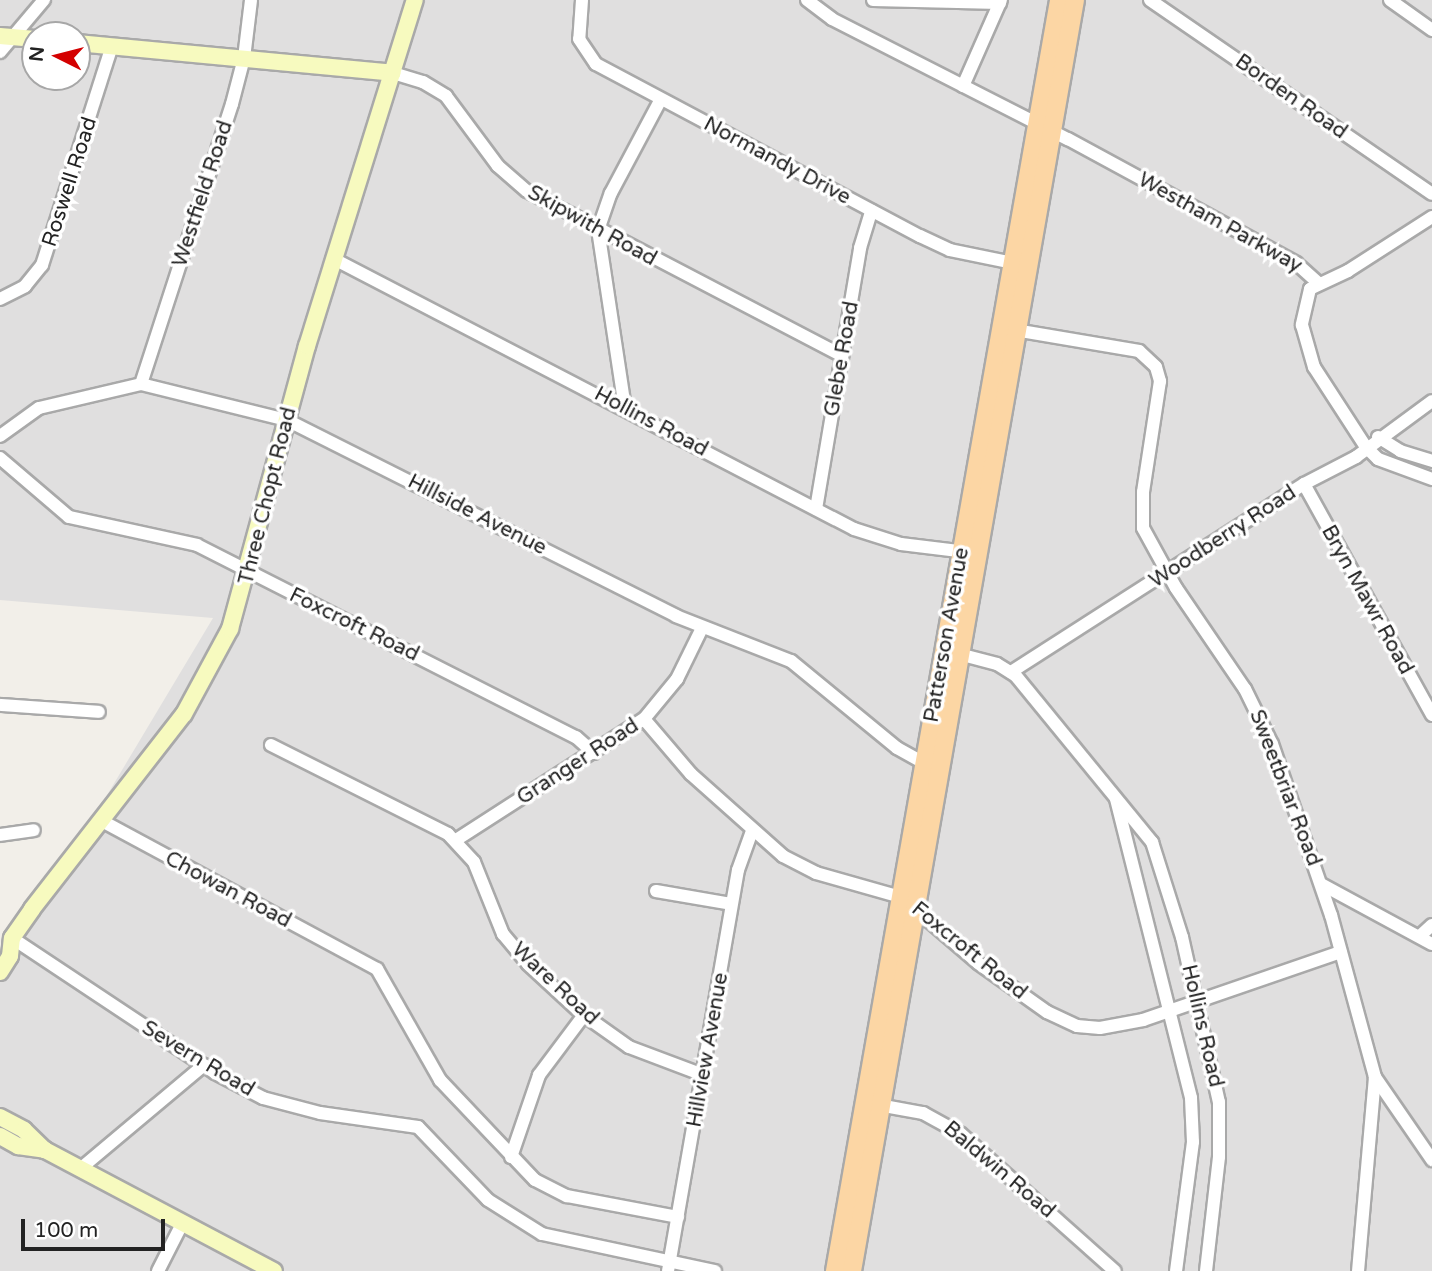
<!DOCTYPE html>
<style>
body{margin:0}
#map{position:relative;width:1432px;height:1271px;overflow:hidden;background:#f2efe9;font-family:"Varela Round",sans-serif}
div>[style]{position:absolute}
.residential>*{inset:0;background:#e0dfdf}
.roads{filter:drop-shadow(2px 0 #a9a9a9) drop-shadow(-2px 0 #a9a9a9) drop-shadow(0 2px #a9a9a9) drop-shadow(0 -2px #a9a9a9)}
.minor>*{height:12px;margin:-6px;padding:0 6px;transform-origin:6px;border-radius:6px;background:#fff}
.secondary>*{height:16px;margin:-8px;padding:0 8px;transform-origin:8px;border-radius:8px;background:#f7fabf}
.primary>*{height:18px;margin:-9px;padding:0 9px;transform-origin:9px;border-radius:9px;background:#fcd6a4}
span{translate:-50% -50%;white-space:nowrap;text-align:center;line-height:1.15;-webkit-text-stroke:7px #fff;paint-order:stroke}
.street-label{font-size:21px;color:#222}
.north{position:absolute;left:21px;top:21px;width:70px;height:70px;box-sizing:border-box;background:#fff;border:2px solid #a7a7a7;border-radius:50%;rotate:276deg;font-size:19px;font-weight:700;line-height:28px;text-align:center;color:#222}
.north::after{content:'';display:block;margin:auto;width:24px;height:32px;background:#d40000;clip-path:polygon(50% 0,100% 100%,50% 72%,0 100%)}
.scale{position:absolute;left:21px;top:1219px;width:144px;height:32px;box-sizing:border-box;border:4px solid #222;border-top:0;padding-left:9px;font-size:21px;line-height:24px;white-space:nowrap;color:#222;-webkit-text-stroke:5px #fff;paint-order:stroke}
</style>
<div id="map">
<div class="residential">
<i style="clip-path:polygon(evenodd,0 0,1432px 0,1432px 1271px,0 1271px,0 974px,213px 618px,0 600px,0 0,35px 35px,77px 35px,77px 77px,35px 77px,35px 35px)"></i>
</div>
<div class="roads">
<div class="minor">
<i style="left:582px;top:0;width:39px;rotate:94deg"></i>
<i style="left:579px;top:39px;width:30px;rotate:56deg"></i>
<i style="left:596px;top:64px;width:367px;rotate:28deg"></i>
<i style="left:920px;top:236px;width:33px;rotate:25deg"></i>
<i style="left:950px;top:250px;width:69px;rotate:11.6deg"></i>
<i style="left:807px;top:0;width:31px;rotate:37deg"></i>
<i style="left:832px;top:19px;width:265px;rotate:27deg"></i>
<i style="left:1068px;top:139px;width:260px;rotate:28.5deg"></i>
<i style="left:1296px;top:263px;width:30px;rotate:42deg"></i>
<i style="left:873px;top:0;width:127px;rotate:1.4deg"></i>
<i style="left:1150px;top:0;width:342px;rotate:34.5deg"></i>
<i style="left:1390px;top:0;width:52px;rotate:35.5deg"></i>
<i style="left:0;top:52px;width:68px;rotate:-49.8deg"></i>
<i style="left:393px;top:73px;width:31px;rotate:17deg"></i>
<i style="left:423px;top:82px;width:27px;rotate:31deg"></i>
<i style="left:446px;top:96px;width:87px;rotate:53.4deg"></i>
<i style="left:498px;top:166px;width:38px;rotate:41deg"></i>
<i style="left:527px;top:191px;width:356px;rotate:27.6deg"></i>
<i style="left:963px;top:86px;width:94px;rotate:-66.2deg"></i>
<i style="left:1432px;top:217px;width:100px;rotate:147.3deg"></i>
<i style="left:1348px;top:271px;width:42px;rotate:154.7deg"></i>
<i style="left:1310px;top:289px;width:37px;rotate:103deg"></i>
<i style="left:1302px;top:325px;width:44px;rotate:74.1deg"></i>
<i style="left:1314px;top:367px;width:95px;rotate:57deg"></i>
<i style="left:1366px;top:447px;width:17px;rotate:45deg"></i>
<i style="left:1378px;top:459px;width:58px;rotate:20.3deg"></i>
<i style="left:334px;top:259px;width:586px;rotate:27.44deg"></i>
<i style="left:854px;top:529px;width:49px;rotate:17.7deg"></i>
<i style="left:901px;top:544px;width:66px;rotate:6.9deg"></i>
<i style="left:0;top:299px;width:28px;rotate:-27deg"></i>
<i style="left:25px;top:286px;width:27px;rotate:-51deg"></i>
<i style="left:42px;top:265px;width:230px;rotate:-72.3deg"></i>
<i style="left:1009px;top:329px;width:132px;rotate:9.6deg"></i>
<i style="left:1139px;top:351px;width:23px;rotate:43deg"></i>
<i style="left:1156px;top:367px;width:15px;rotate:74deg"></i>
<i style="left:1160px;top:381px;width:112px;rotate:98.7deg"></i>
<i style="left:1143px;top:492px;width:36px;rotate:90deg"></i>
<i style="left:1143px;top:528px;width:68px;rotate:61.2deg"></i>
<i style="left:1176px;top:588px;width:122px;rotate:55.7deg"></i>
<i style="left:1245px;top:689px;width:61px;rotate:63.9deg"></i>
<i style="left:1272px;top:744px;width:181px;rotate:71deg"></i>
<i style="left:1331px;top:915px;width:168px;rotate:74.8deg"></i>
<i style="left:1375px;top:1077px;width:195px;rotate:95deg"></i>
<i style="left:141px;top:384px;width:294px;rotate:-72deg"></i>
<i style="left:232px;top:104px;width:48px;rotate:-75.4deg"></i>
<i style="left:244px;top:58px;width:58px;rotate:-83.1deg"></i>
<i style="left:625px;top:408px;width:180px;rotate:-98.6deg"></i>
<i style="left:598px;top:230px;width:39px;rotate:-71deg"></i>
<i style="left:611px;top:193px;width:104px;rotate:-62deg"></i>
<i style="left:0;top:436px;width:48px;rotate:-35.7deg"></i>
<i style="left:39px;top:408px;width:105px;rotate:-13.2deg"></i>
<i style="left:141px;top:384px;width:150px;rotate:13.9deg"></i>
<i style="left:287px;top:420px;width:436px;rotate:26.7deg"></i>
<i style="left:676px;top:616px;width:123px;rotate:21.4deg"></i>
<i style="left:791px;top:661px;width:137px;rotate:39.4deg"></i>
<i style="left:897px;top:748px;width:38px;rotate:29deg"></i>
<i style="left:1378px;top:437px;width:26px;rotate:32deg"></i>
<i style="left:1400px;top:451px;width:34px;rotate:17deg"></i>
<i style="left:0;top:458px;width:91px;rotate:40.5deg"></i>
<i style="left:69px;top:517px;width:131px;rotate:12.3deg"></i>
<i style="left:197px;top:545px;width:425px;rotate:26.9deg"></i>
<i style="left:576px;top:737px;width:24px;rotate:42deg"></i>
<i style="left:1304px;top:484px;width:264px;rotate:61deg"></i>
<i style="left:816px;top:509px;width:265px;rotate:-80.4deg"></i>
<i style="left:860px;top:248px;width:39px;rotate:-73deg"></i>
<i style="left:955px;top:653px;width:43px;rotate:14.7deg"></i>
<i style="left:997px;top:664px;width:22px;rotate:32deg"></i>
<i style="left:1016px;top:676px;width:215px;rotate:50.7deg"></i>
<i style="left:1152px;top:842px;width:100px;rotate:72.5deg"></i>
<i style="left:1182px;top:937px;width:169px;rotate:77.4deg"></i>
<i style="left:1219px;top:1102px;width:55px;rotate:90deg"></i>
<i style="left:1219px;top:1157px;width:115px;rotate:96.5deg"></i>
<i style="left:1011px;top:672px;width:348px;rotate:-32.7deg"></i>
<i style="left:1304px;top:484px;width:59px;rotate:-27.4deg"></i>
<i style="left:1356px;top:457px;width:94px;rotate:-36.4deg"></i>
<i style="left:0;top:705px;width:99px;rotate:4deg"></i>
<i style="left:644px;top:719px;width:72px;rotate:49.5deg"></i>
<i style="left:691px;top:774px;width:123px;rotate:41.7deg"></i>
<i style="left:783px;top:856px;width:37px;rotate:27deg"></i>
<i style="left:816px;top:873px;width:88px;rotate:15.8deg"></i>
<i style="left:901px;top:897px;width:101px;rotate:40.6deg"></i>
<i style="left:978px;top:963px;width:85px;rotate:35.4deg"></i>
<i style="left:1047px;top:1012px;width:33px;rotate:25deg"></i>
<i style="left:1077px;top:1026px;width:23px;rotate:5deg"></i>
<i style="left:1100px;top:1028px;width:44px;rotate:-10.5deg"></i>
<i style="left:1143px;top:1020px;width:209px;rotate:-19deg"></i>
<i style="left:271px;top:745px;width:198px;rotate:26.7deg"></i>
<i style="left:448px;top:834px;width:38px;rotate:47deg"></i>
<i style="left:474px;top:862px;width:78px;rotate:68.1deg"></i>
<i style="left:503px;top:934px;width:39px;rotate:50deg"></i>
<i style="left:528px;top:964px;width:72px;rotate:42.8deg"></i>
<i style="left:581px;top:1013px;width:59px;rotate:35.3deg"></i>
<i style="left:629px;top:1047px;width:79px;rotate:20.7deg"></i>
<i style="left:1116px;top:799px;width:308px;rotate:75.9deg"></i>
<i style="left:1191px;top:1098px;width:44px;rotate:87.4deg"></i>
<i style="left:1193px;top:1142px;width:130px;rotate:97.5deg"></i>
<i style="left:102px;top:821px;width:312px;rotate:28.3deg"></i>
<i style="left:377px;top:969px;width:128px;rotate:60.4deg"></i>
<i style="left:440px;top:1080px;width:138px;rotate:46.5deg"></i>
<i style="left:535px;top:1180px;width:36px;rotate:27deg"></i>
<i style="left:567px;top:1196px;width:113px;rotate:10.7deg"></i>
<i style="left:0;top:835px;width:34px;rotate:-8deg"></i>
<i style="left:456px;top:840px;width:224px;rotate:-32.8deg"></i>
<i style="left:644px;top:719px;width:52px;rotate:-50.5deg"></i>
<i style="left:677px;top:679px;width:57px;rotate:-63.9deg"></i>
<i style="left:1321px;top:884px;width:126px;rotate:28.4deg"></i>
<i style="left:656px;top:891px;width:76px;rotate:9.8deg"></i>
<i style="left:1420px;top:936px;width:16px;rotate:-43deg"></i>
<i style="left:12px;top:938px;width:244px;rotate:33.6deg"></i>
<i style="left:215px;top:1073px;width:54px;rotate:27.5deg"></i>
<i style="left:263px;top:1098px;width:59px;rotate:14.7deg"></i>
<i style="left:320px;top:1113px;width:99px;rotate:8.1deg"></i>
<i style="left:418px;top:1127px;width:101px;rotate:46.2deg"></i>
<i style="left:488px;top:1200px;width:64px;rotate:32.2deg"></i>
<i style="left:542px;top:1234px;width:177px;rotate:12.1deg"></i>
<i style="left:1375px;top:1077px;width:101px;rotate:55.5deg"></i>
<i style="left:873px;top:1104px;width:51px;rotate:10.2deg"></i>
<i style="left:923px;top:1113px;width:43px;rotate:28.9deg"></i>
<i style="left:961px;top:1134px;width:206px;rotate:41.7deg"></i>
<i style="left:511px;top:1157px;width:87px;rotate:-71.1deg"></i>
<i style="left:539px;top:1075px;width:75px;rotate:-53.1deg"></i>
<i style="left:80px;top:1169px;width:162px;rotate:-40deg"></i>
<i style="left:158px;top:1271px;width:55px;rotate:-63deg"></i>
<i style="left:668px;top:1271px;width:407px;rotate:-80.1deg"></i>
<i style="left:738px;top:870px;width:41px;rotate:-70.3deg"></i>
</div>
<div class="secondary">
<i style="left:0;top:36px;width:35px;rotate:5deg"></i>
<i style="left:77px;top:43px;width:317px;rotate:5.4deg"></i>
<i style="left:0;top:972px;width:19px;rotate:-58deg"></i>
<i style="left:10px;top:956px;width:18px;rotate:-84deg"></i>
<i style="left:12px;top:938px;width:35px;rotate:-55deg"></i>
<i style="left:32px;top:909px;width:247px;rotate:-52.1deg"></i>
<i style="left:184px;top:714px;width:97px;rotate:-61.6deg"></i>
<i style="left:230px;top:629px;width:293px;rotate:-74.8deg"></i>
<i style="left:307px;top:346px;width:362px;rotate:-72.7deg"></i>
<i style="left:0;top:1117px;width:27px;rotate:28deg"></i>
<i style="left:24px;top:1130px;width:29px;rotate:44deg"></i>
<i style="left:45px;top:1150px;width:259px;rotate:27.9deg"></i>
<i style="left:0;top:1136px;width:21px;rotate:29deg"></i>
<i style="left:18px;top:1146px;width:27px;rotate:8deg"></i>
</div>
<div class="primary">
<i style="left:835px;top:1271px;width:1291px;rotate:-80deg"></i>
<i style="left:852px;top:1271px;width:1290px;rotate:-80.05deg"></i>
</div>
</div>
<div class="street-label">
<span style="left:1291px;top:97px;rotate:35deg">Borden Road</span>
<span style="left:777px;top:161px;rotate:28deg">Normandy Drive</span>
<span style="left:70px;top:182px;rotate:-72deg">Roswell Road</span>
<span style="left:203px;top:194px;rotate:-72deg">Westfield Road</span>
<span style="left:1220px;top:223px;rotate:29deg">Westham Parkway</span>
<span style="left:592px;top:226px;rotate:29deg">Skipwith Road</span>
<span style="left:842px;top:359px;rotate:-80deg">Glebe Road</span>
<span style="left:651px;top:422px;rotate:28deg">Hollins Road</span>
<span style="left:268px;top:496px;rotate:-76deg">Three Chopt Road</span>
<span style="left:477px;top:515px;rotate:27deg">Hillside Avenue</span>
<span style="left:1223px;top:537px;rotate:-33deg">Woodberry Road</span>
<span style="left:1367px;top:600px;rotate:61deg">Bryn Mawr Road</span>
<span style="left:354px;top:625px;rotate:26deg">Foxcroft Road</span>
<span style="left:947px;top:635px;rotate:-80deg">Patterson Avenue</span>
<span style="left:578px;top:762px;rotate:-33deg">Granger Road</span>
<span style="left:1285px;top:788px;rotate:69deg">Sweetbriar Road</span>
<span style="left:228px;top:890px;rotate:28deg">Chowan Road</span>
<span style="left:969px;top:951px;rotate:39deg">Foxcroft Road</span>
<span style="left:555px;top:984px;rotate:43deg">Ware Road</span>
<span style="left:1202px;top:1026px;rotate:77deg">Hollins Road</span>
<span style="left:708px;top:1050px;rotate:-80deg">Hillview Avenue</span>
<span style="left:198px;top:1059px;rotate:31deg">Severn Road</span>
<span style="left:999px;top:1170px;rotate:40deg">Baldwin Road</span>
</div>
<div class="north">N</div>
<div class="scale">100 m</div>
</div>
